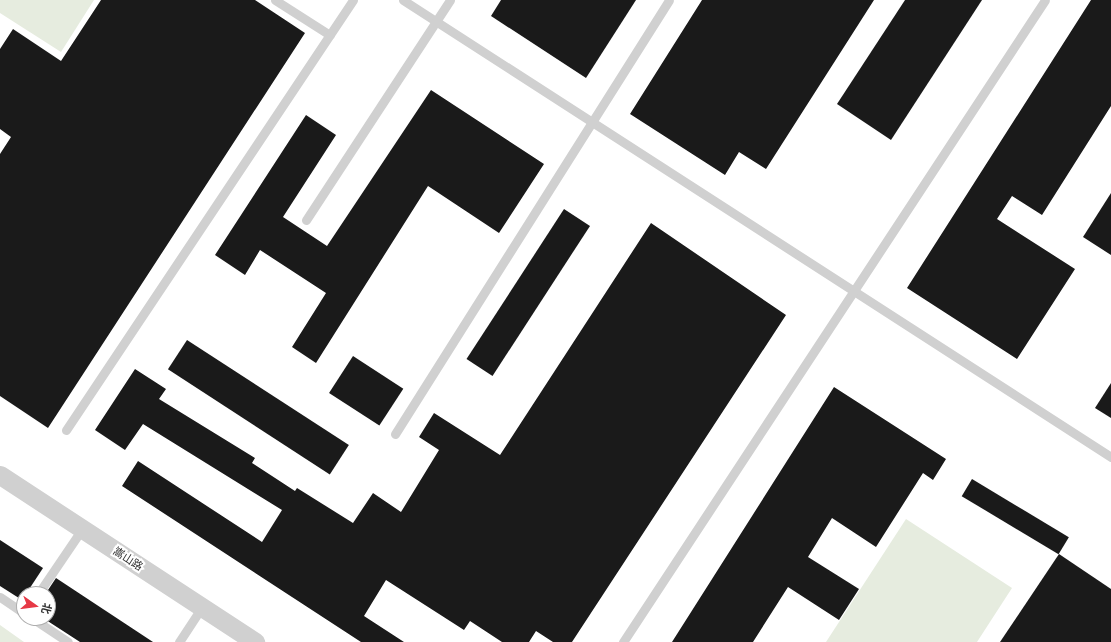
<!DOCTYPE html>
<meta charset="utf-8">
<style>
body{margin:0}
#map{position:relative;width:1111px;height:642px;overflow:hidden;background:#fff;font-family:"DM Sans","Noto Sans SC",sans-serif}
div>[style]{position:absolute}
.green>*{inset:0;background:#e6ecdf}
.building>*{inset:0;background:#1a1a1a;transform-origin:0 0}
.lane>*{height:9px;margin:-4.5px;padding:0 4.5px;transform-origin:4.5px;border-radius:4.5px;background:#d0d0d0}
.street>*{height:19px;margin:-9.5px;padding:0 9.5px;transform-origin:9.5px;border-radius:9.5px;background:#d0d0d0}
span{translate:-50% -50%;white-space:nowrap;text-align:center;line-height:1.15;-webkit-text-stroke:4px #fff;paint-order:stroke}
.street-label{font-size:11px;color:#333}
.north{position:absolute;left:16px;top:586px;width:40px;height:40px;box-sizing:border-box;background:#fff;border:1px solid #adadad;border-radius:50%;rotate:104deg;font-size:11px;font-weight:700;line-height:16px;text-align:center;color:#333}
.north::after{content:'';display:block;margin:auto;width:14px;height:18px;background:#e63946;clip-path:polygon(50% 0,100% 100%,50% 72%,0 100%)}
</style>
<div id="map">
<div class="green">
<i style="clip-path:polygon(0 0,94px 0,61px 52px,0 13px)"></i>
<i style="clip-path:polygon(906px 519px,1012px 588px,977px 642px,826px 642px)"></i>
<i style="clip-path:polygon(0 625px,24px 642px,0 642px)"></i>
</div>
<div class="building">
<i style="clip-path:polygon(101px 0,255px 0,305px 33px,48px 428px,0 396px,0 154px,11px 137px,0 129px,0 49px,13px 29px,61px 61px)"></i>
<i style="clip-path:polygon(501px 0,636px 0,586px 78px,491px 16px)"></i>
<i style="clip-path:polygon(702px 0,874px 0,766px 169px,739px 152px,725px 175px,630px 114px)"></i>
<i style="clip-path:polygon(905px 0,982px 0,891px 140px,837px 104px)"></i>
<i style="clip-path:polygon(1091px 0,1111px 0,1111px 106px,1042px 215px,1012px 196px,997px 219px,1075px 269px,1017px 359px,907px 288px)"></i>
<i style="clip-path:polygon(431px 90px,544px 164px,499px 233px,428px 186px,316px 363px,292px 347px,326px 293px,260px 250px,245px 275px,215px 255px,306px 115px,336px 135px,283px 217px,327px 246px)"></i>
<i style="clip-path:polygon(1111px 193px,1111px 255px,1083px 237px)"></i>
<i style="left:564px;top:209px;width:31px;height:179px;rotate:33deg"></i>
<i style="clip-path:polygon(651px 223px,786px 315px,572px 642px,553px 642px,536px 631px,529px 642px,502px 642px,470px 621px,464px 630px,386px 580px,364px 616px,404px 642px,361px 642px,122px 486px,138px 461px,262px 542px,282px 510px,143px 424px,125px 450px,95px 430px,135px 369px,166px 389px,159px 399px,255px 458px,252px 463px,295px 491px,297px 488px,353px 523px,373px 493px,401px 512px,439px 450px,419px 437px,434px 413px,500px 455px)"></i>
<i style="left:187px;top:340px;width:193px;height:35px;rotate:33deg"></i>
<i style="left:353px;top:356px;width:60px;height:44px;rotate:33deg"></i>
<i style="clip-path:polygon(1111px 383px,1111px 418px,1095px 408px)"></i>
<i style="clip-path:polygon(834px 387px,946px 459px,933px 480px,923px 473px,876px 547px,832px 518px,808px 557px,859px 589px,839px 620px,788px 587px,753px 642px,672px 642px)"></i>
<i style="left:972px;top:479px;width:113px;height:20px;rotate:31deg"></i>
<i style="clip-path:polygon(0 540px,43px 568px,22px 600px,0 586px)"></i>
<i style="clip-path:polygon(1059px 554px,1111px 589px,1111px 642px,1000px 642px)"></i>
<i style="clip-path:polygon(56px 578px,153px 642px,80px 642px,43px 618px,48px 618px,48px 590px)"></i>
</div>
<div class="lane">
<i style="left:275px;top:0;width:65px;rotate:32.5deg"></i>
<i style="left:403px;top:0;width:843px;rotate:32.84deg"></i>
<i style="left:306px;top:220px;width:263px;rotate:-56.8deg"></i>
<i style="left:66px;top:430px;width:517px;rotate:-56.28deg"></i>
<i style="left:395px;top:434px;width:513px;rotate:-57.73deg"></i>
<i style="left:38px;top:594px;width:78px;rotate:-55.9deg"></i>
<i style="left:0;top:597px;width:29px;rotate:34deg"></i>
<i style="left:32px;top:618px;width:43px;rotate:33.7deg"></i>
<i style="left:179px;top:642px;width:42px;rotate:-56.7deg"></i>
<i style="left:623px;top:642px;width:768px;rotate:-56.68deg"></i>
</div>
<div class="street">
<i style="left:0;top:475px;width:305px;rotate:33.2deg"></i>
</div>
<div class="street-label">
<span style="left:128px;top:559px;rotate:33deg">嵩山路</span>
</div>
<div class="north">北</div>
</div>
